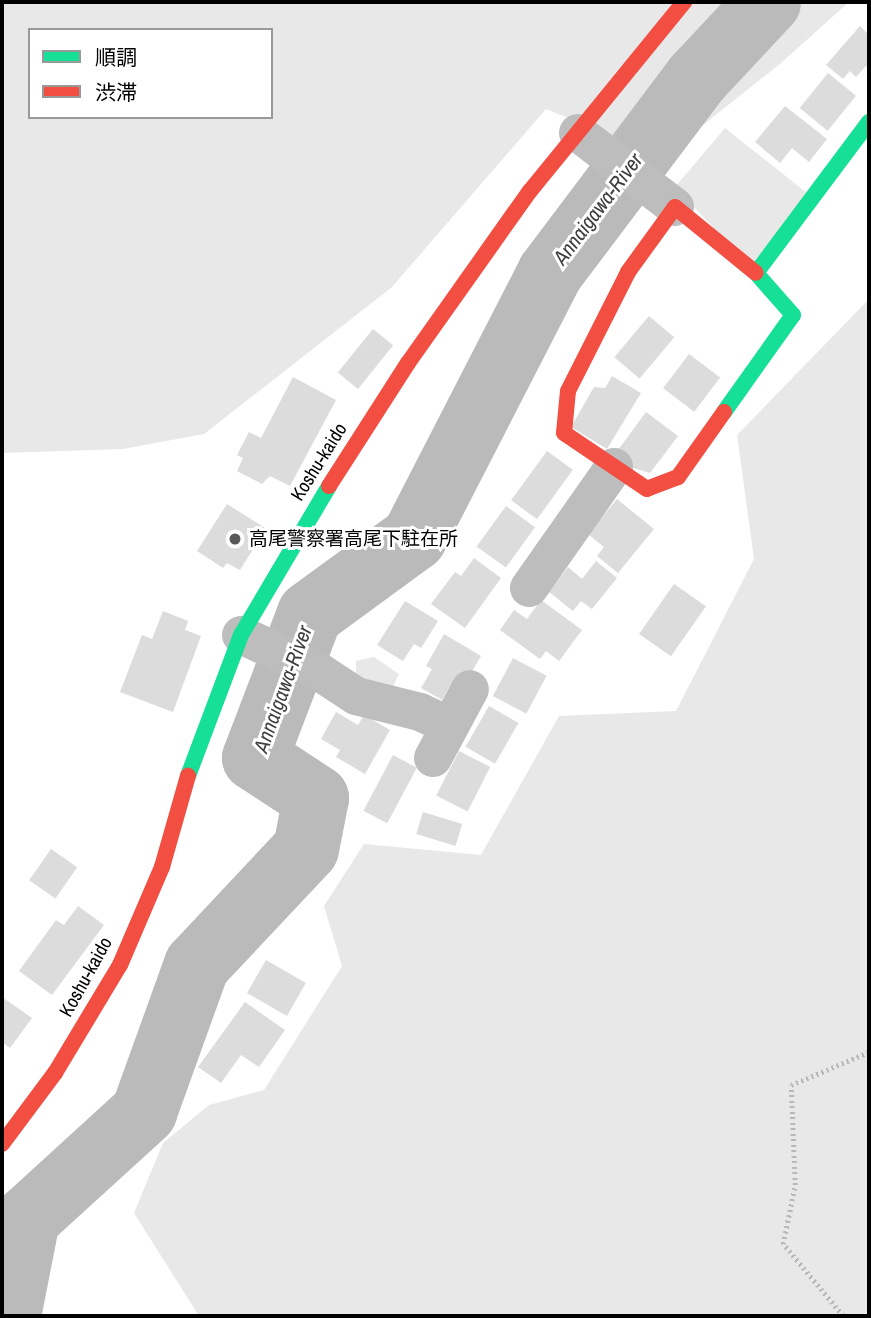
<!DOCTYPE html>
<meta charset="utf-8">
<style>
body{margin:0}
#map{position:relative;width:871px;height:1318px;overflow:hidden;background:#fff;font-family:"Archivo Narrow","Noto Sans JP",sans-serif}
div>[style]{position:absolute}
.green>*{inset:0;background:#e8e8e8}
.river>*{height:66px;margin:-33px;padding:0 33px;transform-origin:33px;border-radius:33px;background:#bababa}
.building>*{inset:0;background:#dcdcdc;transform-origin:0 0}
.path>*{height:4.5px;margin-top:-2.25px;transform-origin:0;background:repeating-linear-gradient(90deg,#b8b8b8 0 2px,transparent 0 5.5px)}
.street>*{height:38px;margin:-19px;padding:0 19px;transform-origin:19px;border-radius:19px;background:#bdbdbd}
.fast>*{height:16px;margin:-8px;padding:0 8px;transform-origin:8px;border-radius:8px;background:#16e098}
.jam>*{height:16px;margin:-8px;padding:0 8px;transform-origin:8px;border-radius:8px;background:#f24e42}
.dots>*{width:19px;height:19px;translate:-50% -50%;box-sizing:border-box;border:4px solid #fff;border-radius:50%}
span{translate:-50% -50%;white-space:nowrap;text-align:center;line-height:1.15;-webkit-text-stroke:6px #fff;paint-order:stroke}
.street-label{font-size:19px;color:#000}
.poi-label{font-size:19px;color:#000}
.left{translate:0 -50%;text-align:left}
.water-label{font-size:21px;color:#3e3e3e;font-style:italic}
.frame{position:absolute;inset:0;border:4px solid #000;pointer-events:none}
.legend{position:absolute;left:28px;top:28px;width:245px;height:91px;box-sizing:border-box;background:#fff;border:2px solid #999;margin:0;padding:9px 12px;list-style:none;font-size:21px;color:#000}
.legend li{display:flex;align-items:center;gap:14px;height:35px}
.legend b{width:35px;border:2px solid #999}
</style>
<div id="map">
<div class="green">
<i style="clip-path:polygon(evenodd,2px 2px,849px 2px,781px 63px,663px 157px,546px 109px,392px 287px,204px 434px,123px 449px,2px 453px,2px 2px,30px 30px,271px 30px,271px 117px,30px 117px,30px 30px)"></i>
<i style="clip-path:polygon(725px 128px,812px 197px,756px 273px,675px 187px)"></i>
<i style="clip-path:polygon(869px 299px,869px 1316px,199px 1316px,134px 1213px,163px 1143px,209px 1105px,264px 1090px,342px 966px,324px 906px,364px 844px,481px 855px,559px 716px,676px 711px,754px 559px,737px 435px)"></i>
<i style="clip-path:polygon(374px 657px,399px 674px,385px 704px,356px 696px,356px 661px)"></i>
</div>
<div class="river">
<i style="left:8px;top:1316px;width:99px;rotate:-78.9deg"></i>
<i style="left:27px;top:1219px;width:159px;rotate:-42.4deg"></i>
<i style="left:144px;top:1112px;width:156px;rotate:-70.2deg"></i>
<i style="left:197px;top:965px;width:159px;rotate:-46.8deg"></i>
<i style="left:306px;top:849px;width:52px;rotate:-78.9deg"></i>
<i style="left:316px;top:798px;width:73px;rotate:-146.7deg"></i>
<i style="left:255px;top:758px;width:154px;rotate:-69.1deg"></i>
<i style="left:310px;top:614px;width:129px;rotate:-36.2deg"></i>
<i style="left:414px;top:538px;width:298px;rotate:-62.8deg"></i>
<i style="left:550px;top:273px;width:244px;rotate:-53deg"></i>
<i style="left:697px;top:78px;width:104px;rotate:-46.9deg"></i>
</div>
<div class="building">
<i style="clip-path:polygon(860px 26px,869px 35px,869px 69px,866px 66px,856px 77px,850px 71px,843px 79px,826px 65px)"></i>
<i style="left:828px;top:73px;width:36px;height:45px;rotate:39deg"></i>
<i style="clip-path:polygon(785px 106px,827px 139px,809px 162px,792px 148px,780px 163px,755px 142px)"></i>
<i style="left:649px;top:316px;width:33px;height:54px;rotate:40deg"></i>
<i style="left:373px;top:329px;width:26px;height:56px;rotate:39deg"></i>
<i style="left:689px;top:354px;width:39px;height:43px;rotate:37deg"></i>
<i style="clip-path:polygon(612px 376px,641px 393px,607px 449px,571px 427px,594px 387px,605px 388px)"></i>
<i style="clip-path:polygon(293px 377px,336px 400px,290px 486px,270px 476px,262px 484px,237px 471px,243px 458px,237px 455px,249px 432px,261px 438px)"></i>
<i style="clip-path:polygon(646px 412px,678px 436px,650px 473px,610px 461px)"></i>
<i style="left:547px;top:451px;width:32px;height:61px;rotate:36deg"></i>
<i style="clip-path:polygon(617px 499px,654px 529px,618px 573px,597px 556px,604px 547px,588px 534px)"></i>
<i style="clip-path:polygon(227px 504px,270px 531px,259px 548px,255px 546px,240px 570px,227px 563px,223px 568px,197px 551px)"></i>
<i style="left:506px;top:506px;width:36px;height:50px;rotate:36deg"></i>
<i style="clip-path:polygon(474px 558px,501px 578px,465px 628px,431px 604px,455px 572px,461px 576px)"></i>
<i style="clip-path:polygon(596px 561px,617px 578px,592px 609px,581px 601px,573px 611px,549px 592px,568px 567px,582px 579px)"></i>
<i style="left:674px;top:584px;width:39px;height:61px;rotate:35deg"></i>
<i style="clip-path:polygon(541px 600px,582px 630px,559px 661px,546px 651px,540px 659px,500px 630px,514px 610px,527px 619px)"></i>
<i style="clip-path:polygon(405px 601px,438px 621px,421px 648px,414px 644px,403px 661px,377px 645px)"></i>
<i style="clip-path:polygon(163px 611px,188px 621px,185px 630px,201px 636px,173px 712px,120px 692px,142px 635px,152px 639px)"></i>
<i style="clip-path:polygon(444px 634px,481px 656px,462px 688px,452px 682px,442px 700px,421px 688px,432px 669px,426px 666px)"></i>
<i style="left:513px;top:658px;width:38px;height:43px;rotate:28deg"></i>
<i style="left:489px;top:706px;width:34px;height:47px;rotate:30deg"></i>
<i style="clip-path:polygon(336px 712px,358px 725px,364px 715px,390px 730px,365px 774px,336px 757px,340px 750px,321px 739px)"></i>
<i style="left:459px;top:751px;width:35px;height:50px;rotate:27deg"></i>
<i style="left:393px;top:755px;width:27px;height:63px;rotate:28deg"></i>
<i style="left:423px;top:812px;width:41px;height:23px;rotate:17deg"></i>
<i style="left:51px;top:849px;width:32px;height:38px;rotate:35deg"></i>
<i style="clip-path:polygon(78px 906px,104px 925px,52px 995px,19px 971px,56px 920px,64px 925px)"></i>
<i style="left:266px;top:960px;width:46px;height:38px;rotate:30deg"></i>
<i style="clip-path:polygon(2px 997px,32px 1018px,10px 1048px,2px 1042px)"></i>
<i style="clip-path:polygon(245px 1002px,285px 1030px,259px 1067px,241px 1055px,221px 1083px,198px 1067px)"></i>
</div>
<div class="path">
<i style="left:843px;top:1316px;width:94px;rotate:-129.8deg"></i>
<i style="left:783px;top:1244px;width:60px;rotate:-78.5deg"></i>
<i style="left:795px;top:1185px;width:100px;rotate:-92.3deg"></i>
<i style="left:791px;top:1085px;width:85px;rotate:-22.9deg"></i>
</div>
<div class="street">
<i style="left:578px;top:133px;width:122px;rotate:37.3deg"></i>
<i style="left:529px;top:588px;width:148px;rotate:-54.9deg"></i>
<i style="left:241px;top:635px;width:85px;rotate:25.1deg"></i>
<i style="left:318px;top:671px;width:45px;rotate:33.3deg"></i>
<i style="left:356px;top:696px;width:66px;rotate:14deg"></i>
<i style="left:420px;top:712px;width:33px;rotate:25deg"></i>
<i style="left:433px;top:758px;width:78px;rotate:-61.8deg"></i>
</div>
<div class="fast">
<i style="left:724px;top:412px;width:119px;rotate:-54.6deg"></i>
<i style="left:793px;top:315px;width:56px;rotate:-131.4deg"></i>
<i style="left:756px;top:273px;width:189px;rotate:-53.2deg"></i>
<i style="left:188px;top:776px;width:151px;rotate:-69.4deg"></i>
<i style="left:241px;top:635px;width:173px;rotate:-59.4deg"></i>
</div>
<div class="jam">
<i style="left:724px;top:412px;width:80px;rotate:125.3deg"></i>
<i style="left:678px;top:477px;width:33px;rotate:159deg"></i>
<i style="left:647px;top:489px;width:100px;rotate:-146deg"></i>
<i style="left:564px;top:433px;width:42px;rotate:-84.6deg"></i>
<i style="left:568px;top:391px;width:133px;rotate:-63.2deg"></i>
<i style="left:628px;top:272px;width:80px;rotate:-54.1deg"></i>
<i style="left:675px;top:207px;width:104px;rotate:39.2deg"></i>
<i style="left:329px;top:486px;width:146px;rotate:-57.3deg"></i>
<i style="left:408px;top:363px;width:211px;rotate:-54.7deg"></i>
<i style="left:530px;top:191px;width:244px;rotate:-50.8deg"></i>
<i style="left:2px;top:1144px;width:89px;rotate:-53.3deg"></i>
<i style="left:55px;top:1073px;width:126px;rotate:-59deg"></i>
<i style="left:120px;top:965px;width:107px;rotate:-66.8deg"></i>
<i style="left:162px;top:867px;width:95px;rotate:-74.1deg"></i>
</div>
<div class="dots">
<i style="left:235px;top:539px;background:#595959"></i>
</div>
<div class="street-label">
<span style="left:319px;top:462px;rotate:-58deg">Koshu-kaido</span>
<span style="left:86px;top:977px;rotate:-61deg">Koshu-kaido</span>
</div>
<div class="poi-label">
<span class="left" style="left:249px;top:539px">高尾警察署高尾下駐在所</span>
</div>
<div class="water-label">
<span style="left:598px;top:209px;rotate:-53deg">Annaigawa-River</span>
<span style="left:283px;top:689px;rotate:-70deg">Annaigawa-River</span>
</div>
<div class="frame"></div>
<ul class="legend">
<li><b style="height:9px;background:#16e098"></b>順調</li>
<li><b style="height:9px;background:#f24e42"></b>渋滞</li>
</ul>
</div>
